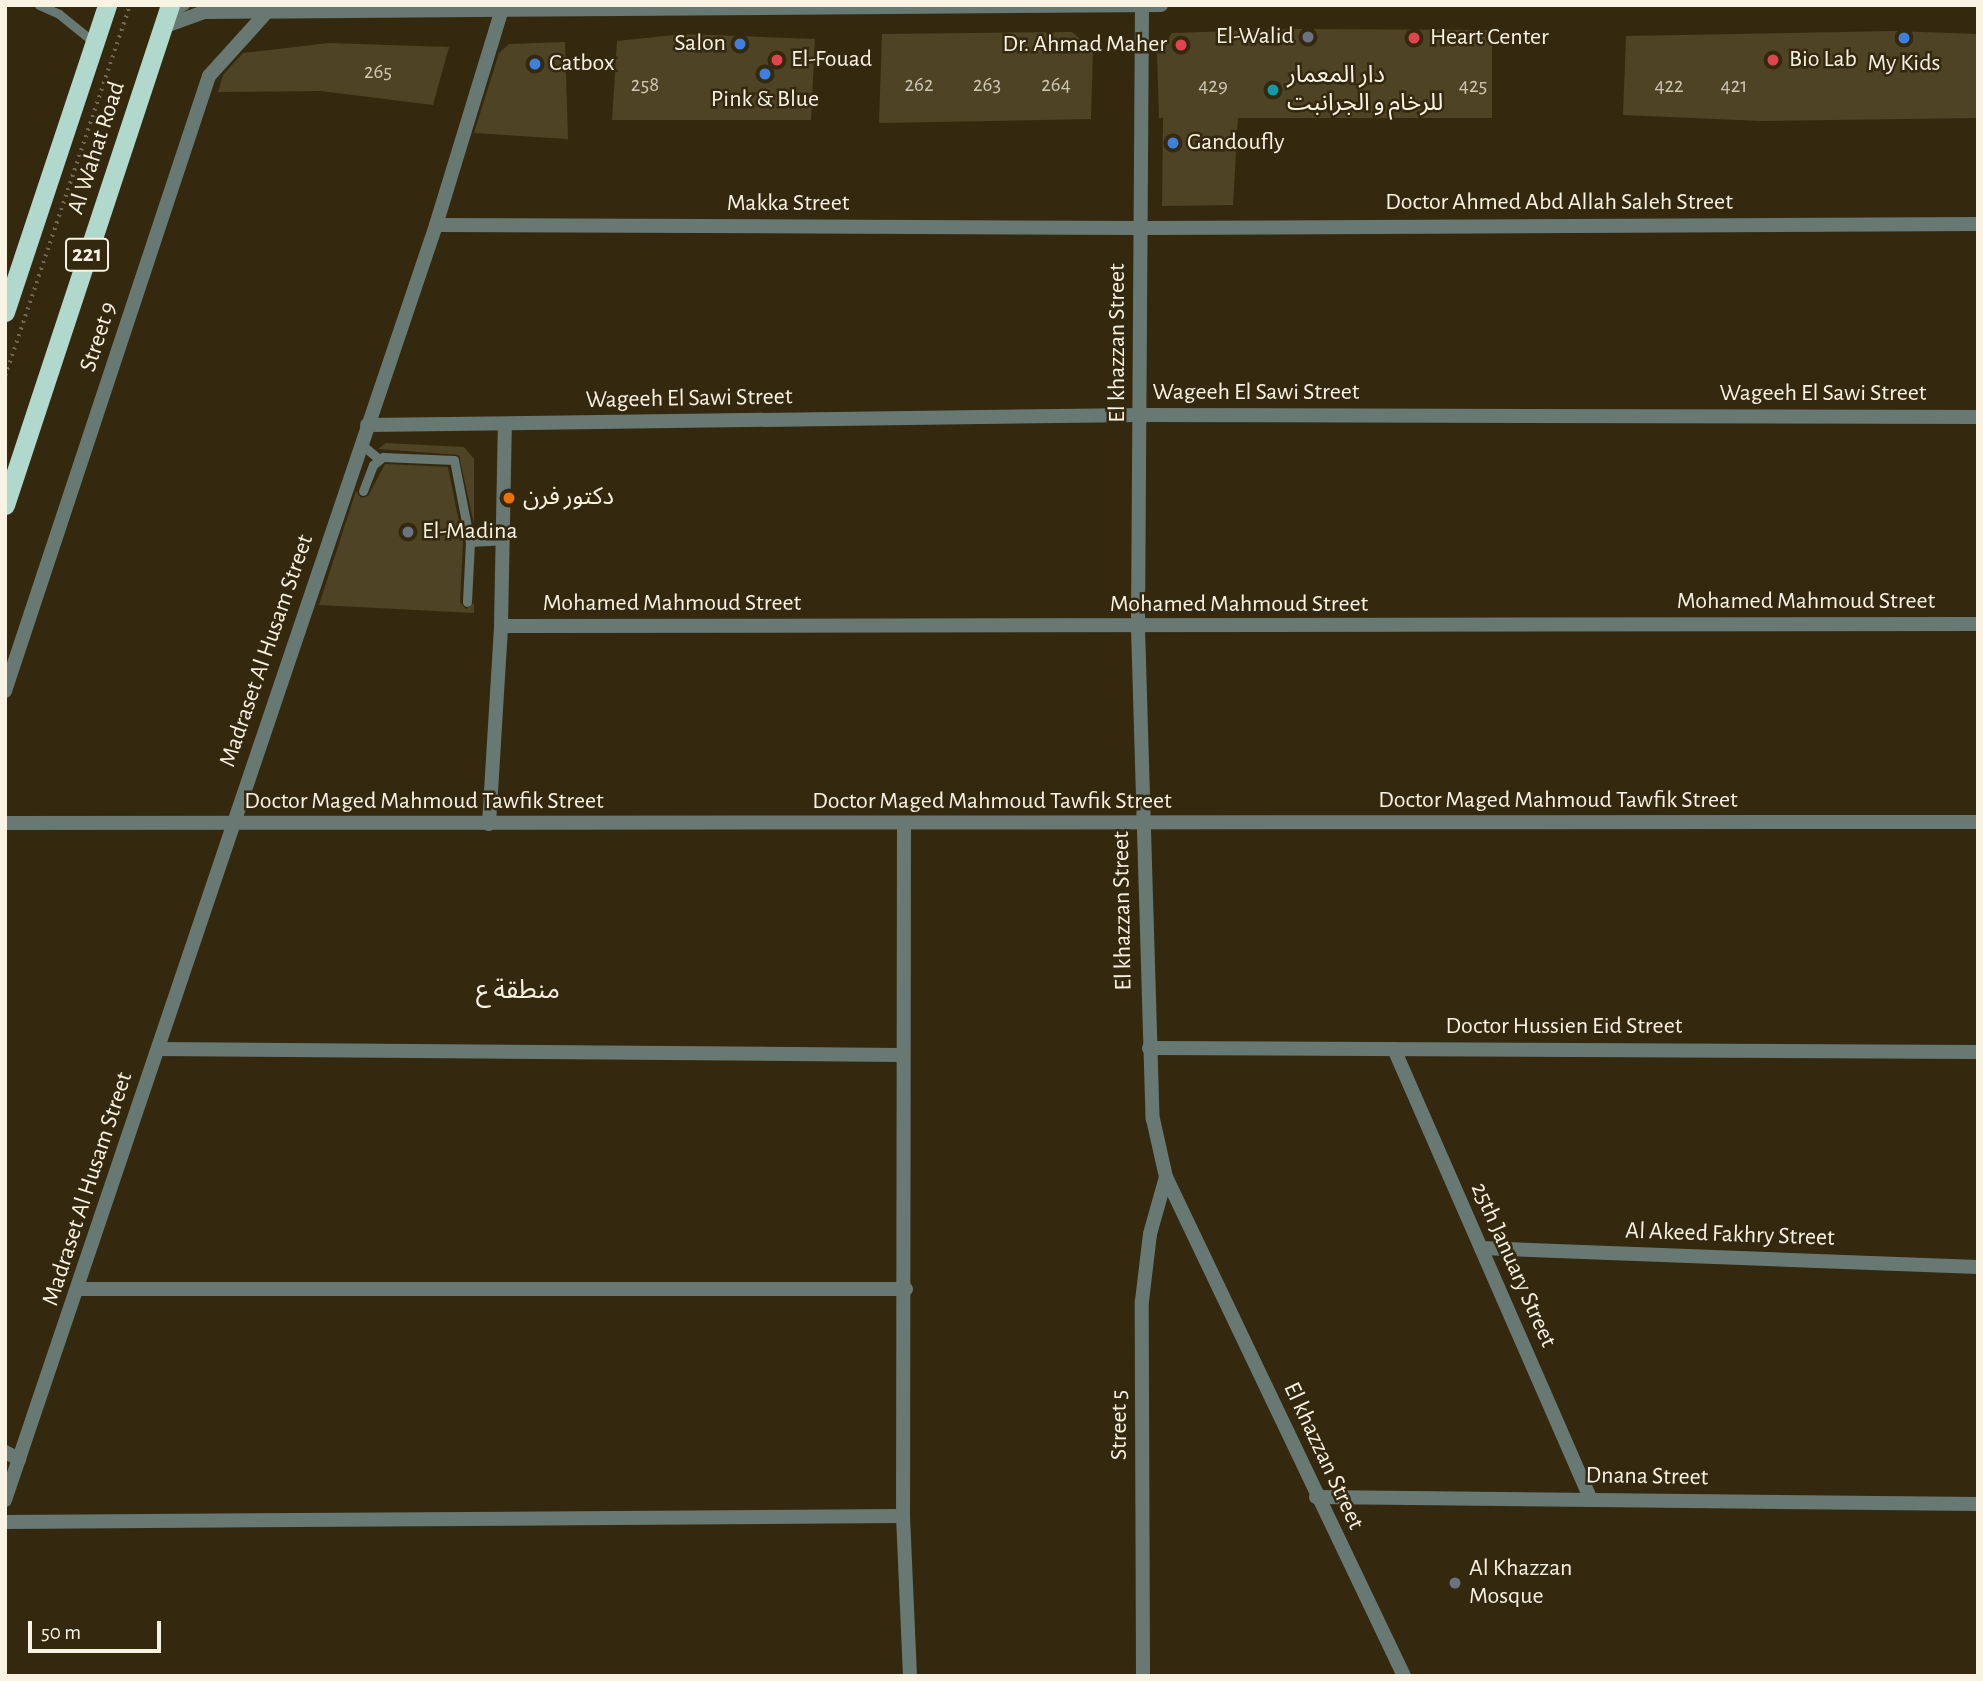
<!DOCTYPE html>
<meta charset="utf-8">
<style>
body{margin:0}
#map{position:relative;width:1983px;height:1681px;overflow:hidden;background:#34290f;font-family:"Alegreya Sans","Noto Sans Arabic",sans-serif}
div>[style]{position:absolute}
.building>*{inset:0;background:#4f4325}
.path>*{height:3.5px;margin-top:-1.75px;transform-origin:0;background:repeating-linear-gradient(90deg,#726851 0 2px,transparent 0 7px)}
.service>*{height:9px;margin:-4.5px;padding:0 4.5px;transform-origin:4.5px;border-radius:4.5px;background:#687974}
.minor>*{height:14px;margin:-7px;padding:0 7px;transform-origin:7px;border-radius:7px;background:#687974}
.tertiary>*{height:14px;margin:-7px;padding:0 7px;transform-origin:7px;border-radius:7px;background:#687974}
.trunk>*{height:19px;margin:-9.5px;padding:0 9.5px;transform-origin:9.5px;border-radius:9.5px;background:#b1d8cc}
.dots>*{width:19px;height:19px;translate:-50% -50%;box-sizing:border-box;border:4px solid #34290f;border-radius:50%}
span{translate:-50% -50%;white-space:nowrap;text-align:center;line-height:1.15;-webkit-text-stroke:5px #34290f;paint-order:stroke}
.number-label{font-size:21px;color:#cec7b4}
.number-label span{-webkit-text-stroke-width:0}
.shield-label span{padding:2px 5px;background:#34290f;border:2px solid;border-radius:5px;-webkit-text-stroke-width:0}
.shield-label{font-size:23px;color:#f9f3e3;font-weight:700}
.poi-label{font-size:24px;color:#f9f3e3}
.right{translate:-100% -50%;text-align:right}
.left{translate:0 -50%;text-align:left}
.street-label{font-size:24px;color:#f9f3e3}
.neighbourhood-label{font-size:26px;color:#f9f3e3}
.frame{position:absolute;inset:0;border:7px solid #f9f3e3;pointer-events:none}
.scale{position:absolute;left:28px;top:1621px;width:133px;height:32px;box-sizing:border-box;border:4px solid #f9f3e3;border-top:0;padding-left:9px;font-size:21px;line-height:24px;white-space:nowrap;color:#f9f3e3;-webkit-text-stroke:5px #34290f;paint-order:stroke}
</style>
<div id="map">
<div class="building">
<i style="clip-path:polygon(1295px 29px,1492px 30px,1492px 118px,1238px 118px,1233px 205px,1162px 206px,1163px 118px,1159px 118px,1157px 54px,1172px 33px)"></i>
<i style="clip-path:polygon(1894px 31px,1978px 34px,1978px 118px,1762px 121px,1623px 115px,1626px 36px)"></i>
<i style="clip-path:polygon(1072px 32px,1093px 50px,1091px 119px,879px 123px,882px 34px)"></i>
<i style="clip-path:polygon(684px 34px,815px 39px,811px 120px,612px 120px,617px 41px)"></i>
<i style="clip-path:polygon(565px 42px,568px 139px,474px 133px,499px 53px,509px 44px)"></i>
<i style="clip-path:polygon(329px 43px,449px 47px,433px 105px,321px 91px,218px 92px,223px 75px,243px 53px)"></i>
<i style="clip-path:polygon(386px 443px,464px 447px,474px 459px,474px 524px,459px 455px,378px 449px)"></i>
<i style="clip-path:polygon(385px 464px,448px 467px,463px 542px,460px 602px,466px 609px,474px 603px,474px 613px,319px 605px,356px 491px,361px 498px,368px 496px)"></i>
</div>
<div class="path">
<i style="left:5px;top:376px;width:391px;rotate:-71.4deg"></i>
</div>
<div class="service">
<i style="left:39px;top:5px;width:22px;rotate:24deg"></i>
<i style="left:59px;top:14px;width:46px;rotate:38.9deg"></i>
<i style="left:171px;top:13px;width:16px;rotate:-30deg"></i>
<i style="left:361px;top:444px;width:23px;rotate:40deg"></i>
<i style="left:363px;top:491px;width:28px;rotate:-69deg"></i>
<i style="left:373px;top:465px;width:13px;rotate:-39deg"></i>
<i style="left:383px;top:457px;width:71px;rotate:2.4deg"></i>
<i style="left:454px;top:460px;width:84px;rotate:79deg"></i>
<i style="left:470px;top:542px;width:60px;rotate:92.9deg"></i>
<i style="left:470px;top:542px;width:33px;rotate:-3deg"></i>
</div>
<div class="minor">
<i style="left:1142px;top:5px;width:623px;rotate:90.37deg"></i>
<i style="left:1138px;top:628px;width:491px;rotate:88.3deg"></i>
<i style="left:1153px;top:1119px;width:59px;rotate:77.4deg"></i>
<i style="left:1166px;top:1177px;width:553px;rotate:64.5deg"></i>
<i style="left:436px;top:225px;width:705px;rotate:0.24deg"></i>
<i style="left:1141px;top:228px;width:837px;rotate:-0.27deg"></i>
<i style="left:367px;top:425px;width:774px;rotate:-0.74deg"></i>
<i style="left:1141px;top:415px;width:837px;rotate:0.14deg"></i>
<i style="left:501px;top:626px;width:1477px;rotate:-0.08deg"></i>
<i style="left:5px;top:691px;width:648px;rotate:-71.65deg"></i>
<i style="left:209px;top:76px;width:84px;rotate:-47.9deg"></i>
<i style="left:5px;top:823px;width:1973px;rotate:-0.03deg"></i>
<i style="left:489px;top:824px;width:198px;rotate:-86.5deg"></i>
<i style="left:501px;top:626px;width:202px;rotate:-88.9deg"></i>
<i style="left:904px;top:824px;width:692px;rotate:90.08deg"></i>
<i style="left:903px;top:1516px;width:160px;rotate:87.5deg"></i>
<i style="left:1149px;top:1048px;width:829px;rotate:0.28deg"></i>
<i style="left:158px;top:1049px;width:743px;rotate:0.46deg"></i>
<i style="left:1394px;top:1049px;width:491px;rotate:66.4deg"></i>
<i style="left:1481px;top:1248px;width:497px;rotate:2.2deg"></i>
<i style="left:80px;top:1289px;width:826px"></i>
<i style="left:5px;top:1452px;width:16px;rotate:27deg"></i>
<i style="left:1316px;top:1497px;width:662px;rotate:0.61deg"></i>
<i style="left:5px;top:1500px;width:1346px;rotate:-71.32deg"></i>
<i style="left:436px;top:225px;width:222px;rotate:-73deg"></i>
<i style="left:5px;top:1522px;width:898px;rotate:-0.38deg"></i>
<i style="left:1143px;top:1676px;width:375px;rotate:-90.2deg"></i>
<i style="left:1142px;top:1301px;width:67px;rotate:-83.2deg"></i>
<i style="left:1150px;top:1234px;width:59px;rotate:-74.3deg"></i>
</div>
<div class="tertiary">
<i style="left:163px;top:27px;width:44px;rotate:-20.1deg"></i>
<i style="left:204px;top:12px;width:957px;rotate:-0.42deg"></i>
</div>
<div class="trunk">
<i style="left:5px;top:312px;width:324px;rotate:-71.6deg"></i>
<i style="left:5px;top:505px;width:527px;rotate:-71.74deg"></i>
</div>
<div class="dots">
<i style="left:1308px;top:37px;background:#6b7280"></i>
<i style="left:1414px;top:38px;background:#e0444e"></i>
<i style="left:1904px;top:38px;background:#3f7fe0"></i>
<i style="left:740px;top:44px;background:#3f7fe0"></i>
<i style="left:1181px;top:45px;background:#e0444e"></i>
<i style="left:777px;top:60px;background:#e0444e"></i>
<i style="left:1773px;top:60px;background:#e0444e"></i>
<i style="left:535px;top:64px;background:#3f7fe0"></i>
<i style="left:765px;top:74px;background:#3f7fe0"></i>
<i style="left:1273px;top:90px;background:#0f9aa8"></i>
<i style="left:1173px;top:143px;background:#3f7fe0"></i>
<i style="left:509px;top:498px;background:#e8710a"></i>
<i style="left:408px;top:532px;background:#6b7280"></i>
<i style="left:1455px;top:1583px;background:#6b7280"></i>
</div>
<div class="number-label">
<span style="left:378px;top:72px">265</span>
<span style="left:645px;top:85px">258</span>
<span style="left:919px;top:85px">262</span>
<span style="left:987px;top:85px">263</span>
<span style="left:1056px;top:85px">264</span>
<span style="left:1213px;top:86px">429</span>
<span style="left:1473px;top:86px">425</span>
<span style="left:1669px;top:86px">422</span>
<span style="left:1734px;top:86px">421</span>
</div>
<div class="shield-label">
<span style="left:87px;top:255px">221</span>
</div>
<div class="poi-label">
<span class="right" style="left:1294px;top:37px">El-Walid</span>
<span class="left" style="left:1430px;top:38px">Heart Center</span>
<span class="right" style="left:726px;top:44px">Salon</span>
<span class="right" style="left:1167px;top:45px">Dr. Ahmad Maher</span>
<span class="left" style="left:791px;top:60px">El-Fouad</span>
<span class="left" style="left:1789px;top:60px">Bio Lab</span>
<span class="left" style="left:549px;top:64px">Catbox</span>
<span style="left:1904px;top:64px">My Kids</span>
<span class="left" style="left:1287px;top:90px">دار المعمار<br>للرخام و الجرانبت</span>
<span style="left:765px;top:100px">Pink &amp; Blue</span>
<span class="left" style="left:1187px;top:143px">Gandoufly</span>
<span class="left" style="left:523px;top:498px">دكتور فرن</span>
<span class="left" style="left:422px;top:532px">El-Madina</span>
<span class="left" style="left:1469px;top:1583px">Al Khazzan<br>Mosque</span>
</div>
<div class="street-label">
<span style="left:97px;top:148px;rotate:-72deg">Al Wahat Road</span>
<span style="left:1559px;top:203px">Doctor Ahmed Abd Allah Saleh Street</span>
<span style="left:788px;top:204px">Makka Street</span>
<span style="left:99px;top:337px;rotate:-72deg">Street 9</span>
<span style="left:1118px;top:343px;rotate:-90deg">El khazzan Street</span>
<span style="left:1256px;top:393px">Wageeh El Sawi Street</span>
<span style="left:1823px;top:394px">Wageeh El Sawi Street</span>
<span style="left:689px;top:399px;rotate:-1deg">Wageeh El Sawi Street</span>
<span style="left:1806px;top:602px">Mohamed Mahmoud Street</span>
<span style="left:672px;top:604px">Mohamed Mahmoud Street</span>
<span style="left:1239px;top:605px">Mohamed Mahmoud Street</span>
<span style="left:267px;top:651px;rotate:-71deg">Madraset Al Husam Street</span>
<span style="left:1558px;top:801px">Doctor Maged Mahmoud Tawfik Street</span>
<span style="left:424px;top:802px">Doctor Maged Mahmoud Tawfik Street</span>
<span style="left:992px;top:802px">Doctor Maged Mahmoud Tawfik Street</span>
<span style="left:1123px;top:911px;rotate:-91deg">El khazzan Street</span>
<span style="left:1564px;top:1027px">Doctor Hussien Eid Street</span>
<span style="left:88px;top:1189px;rotate:-72deg">Madraset Al Husam Street</span>
<span style="left:1730px;top:1235px;rotate:2deg">Al Akeed Fakhry Street</span>
<span style="left:1513px;top:1265px;rotate:66deg">25th January Street</span>
<span style="left:1120px;top:1425px;rotate:-90deg">Street 5</span>
<span style="left:1323px;top:1456px;rotate:65deg">El khazzan Street</span>
<span style="left:1647px;top:1477px;rotate:1deg">Dnana Street</span>
</div>
<div class="neighbourhood-label">
<span style="left:518px;top:991px">منطقة ع</span>
</div>
<div class="frame"></div>
<div class="scale">50 m</div>
</div>
